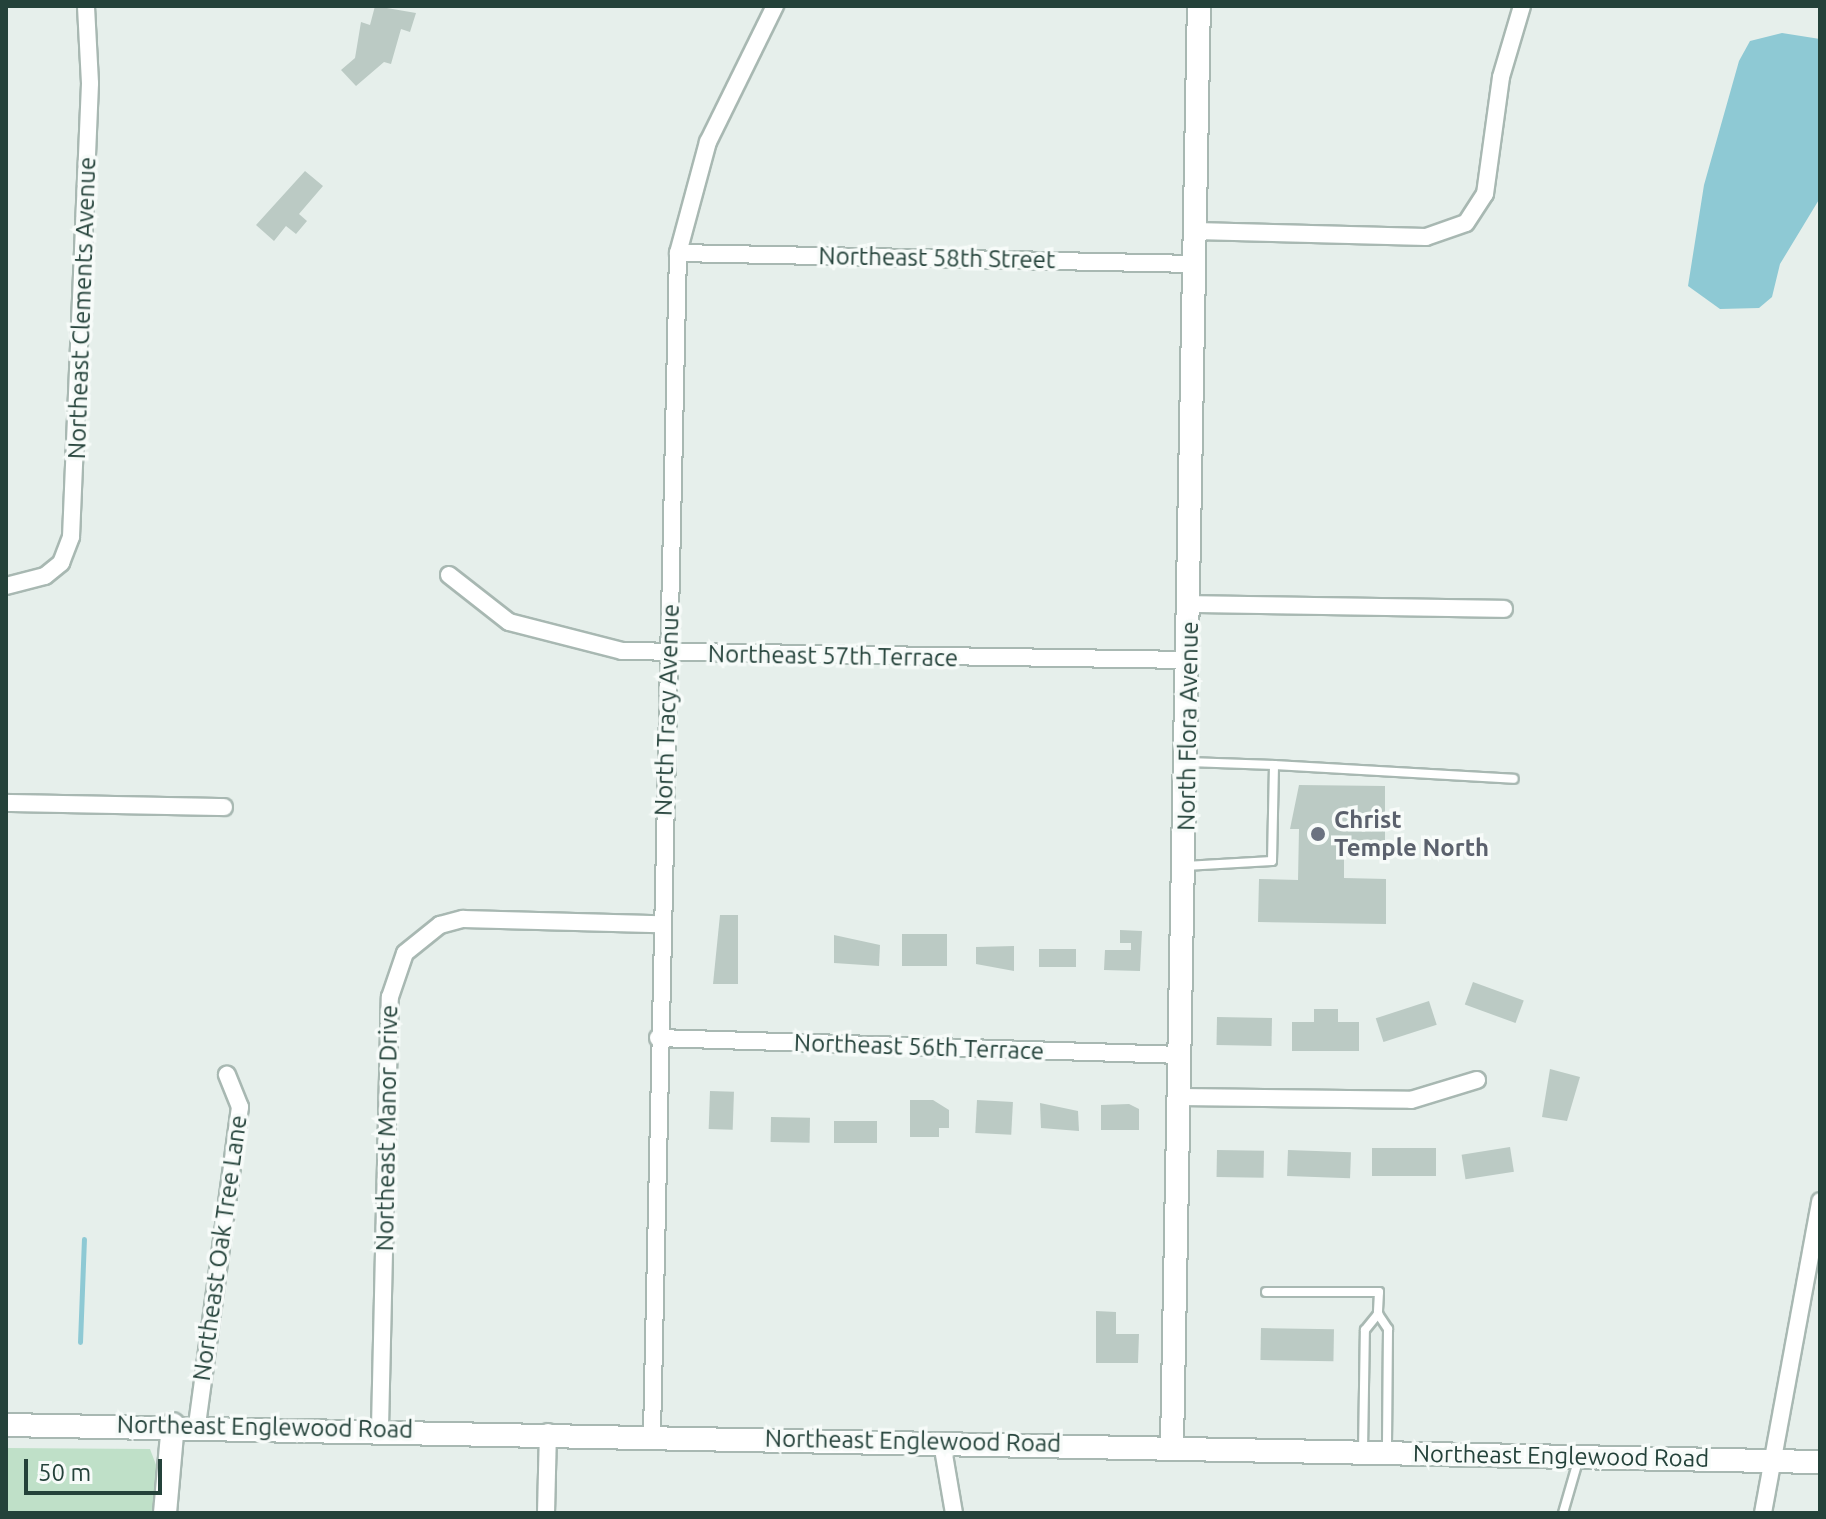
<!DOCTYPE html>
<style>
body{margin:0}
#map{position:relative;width:1826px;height:1519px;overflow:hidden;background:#e6efeb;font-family:Ubuntu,sans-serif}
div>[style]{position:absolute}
.green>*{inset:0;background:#bfe0c8}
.water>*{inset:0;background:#8ec9d4}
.stream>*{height:5px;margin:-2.5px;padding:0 2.5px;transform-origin:2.5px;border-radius:2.5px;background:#8ec9d4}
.building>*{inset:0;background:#bbcac4;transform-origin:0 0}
.roads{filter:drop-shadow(2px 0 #a8b8b2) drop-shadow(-2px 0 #a8b8b2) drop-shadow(0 2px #a8b8b2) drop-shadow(0 -2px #a8b8b2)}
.lane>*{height:8px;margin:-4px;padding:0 4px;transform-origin:4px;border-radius:4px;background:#fff}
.street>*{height:16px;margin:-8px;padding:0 8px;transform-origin:8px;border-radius:8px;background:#fff}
.secondary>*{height:22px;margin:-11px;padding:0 11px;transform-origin:11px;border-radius:11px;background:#fff}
.dots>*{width:22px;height:22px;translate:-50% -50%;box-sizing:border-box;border:4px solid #f7fbf9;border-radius:50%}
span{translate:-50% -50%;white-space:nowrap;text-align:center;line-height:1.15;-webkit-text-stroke:7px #f7fbf9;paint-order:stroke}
.street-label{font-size:24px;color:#24423a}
.worship-label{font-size:24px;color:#5b616d;font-weight:700}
.left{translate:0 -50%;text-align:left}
.frame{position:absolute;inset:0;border:8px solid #24423a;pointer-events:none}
.scale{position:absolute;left:24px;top:1459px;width:138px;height:36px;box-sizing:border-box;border:4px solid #24423a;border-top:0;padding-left:10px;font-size:24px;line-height:28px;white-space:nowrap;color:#24423a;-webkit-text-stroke:6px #f7fbf9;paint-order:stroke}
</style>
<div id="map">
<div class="green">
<i style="clip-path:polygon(6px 1448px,150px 1449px,158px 1470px,153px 1513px,6px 1513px)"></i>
</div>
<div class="water">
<i style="clip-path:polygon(1782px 33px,1820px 39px,1820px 198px,1780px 264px,1772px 297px,1759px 308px,1720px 309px,1688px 286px,1704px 185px,1739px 61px,1750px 41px)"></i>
</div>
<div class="stream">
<i style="left:80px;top:1342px;width:103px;rotate:-87.8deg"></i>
</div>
<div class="building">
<i style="clip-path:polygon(375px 6px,416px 13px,410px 32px,401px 29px,391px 64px,384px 62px,356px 86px,341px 70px,355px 58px,361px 22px,370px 25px)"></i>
<i style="clip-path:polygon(305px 171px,323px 186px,299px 214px,307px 221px,296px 234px,286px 226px,274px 241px,256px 225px)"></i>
<i style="clip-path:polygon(1299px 785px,1385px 786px,1385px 846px,1344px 857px,1344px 878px,1386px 879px,1386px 924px,1258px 922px,1259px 879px,1298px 880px,1299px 829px,1290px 829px)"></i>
<i style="clip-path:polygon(720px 915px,738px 915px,738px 984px,713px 984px)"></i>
<i style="clip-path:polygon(1120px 930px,1142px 931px,1140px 971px,1104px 970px,1105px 950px,1131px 950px,1131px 943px,1120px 943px)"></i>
<i style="left:947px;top:934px;width:32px;height:45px;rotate:90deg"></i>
<i style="clip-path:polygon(834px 935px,880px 945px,879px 966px,834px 963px)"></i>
<i style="clip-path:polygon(1014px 946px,1014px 971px,976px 964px,976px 947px)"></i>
<i style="left:1039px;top:949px;width:37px;height:18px"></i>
<i style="left:1473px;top:982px;width:54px;height:24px;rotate:20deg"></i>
<i style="left:1429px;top:1001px;width:25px;height:56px;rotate:72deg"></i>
<i style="clip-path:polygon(1314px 1009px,1338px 1009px,1338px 1022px,1359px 1022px,1359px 1051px,1292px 1051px,1292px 1022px,1314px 1022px)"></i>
<i style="left:1217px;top:1017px;width:55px;height:28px;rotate:1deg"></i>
<i style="clip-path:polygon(1550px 1069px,1580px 1077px,1567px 1121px,1542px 1117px)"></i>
<i style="left:710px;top:1091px;width:24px;height:38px;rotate:2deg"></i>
<i style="clip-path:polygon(910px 1100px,933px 1100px,949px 1110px,949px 1128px,939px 1128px,939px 1137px,910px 1137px)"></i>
<i style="left:977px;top:1100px;width:36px;height:33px;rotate:3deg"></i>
<i style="clip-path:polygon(1040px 1103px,1078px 1111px,1079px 1131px,1041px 1128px)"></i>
<i style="clip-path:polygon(1129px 1104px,1139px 1109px,1139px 1130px,1101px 1130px,1101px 1105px)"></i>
<i style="left:771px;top:1117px;width:39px;height:25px;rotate:1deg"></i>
<i style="left:834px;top:1121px;width:43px;height:22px"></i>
<i style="left:1510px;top:1147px;width:25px;height:49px;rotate:81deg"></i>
<i style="left:1372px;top:1148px;width:64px;height:28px"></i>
<i style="left:1217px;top:1150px;width:47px;height:27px;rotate:1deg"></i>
<i style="left:1288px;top:1150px;width:63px;height:26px;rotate:2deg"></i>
<i style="clip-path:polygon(1096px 1311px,1116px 1312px,1116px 1334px,1139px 1334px,1138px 1363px,1096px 1363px)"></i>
<i style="left:1261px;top:1328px;width:73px;height:32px;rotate:1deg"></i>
</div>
<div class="roads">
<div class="lane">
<i style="left:1274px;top:765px;width:240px;rotate:3.3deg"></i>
<i style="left:1185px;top:866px;width:87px;rotate:-3.3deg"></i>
<i style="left:1272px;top:861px;width:96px;rotate:-88.8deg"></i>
<i style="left:1274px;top:765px;width:86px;rotate:-178deg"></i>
<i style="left:1266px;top:1292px;width:113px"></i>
<i style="left:1379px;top:1292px;width:22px;rotate:93deg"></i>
<i style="left:1363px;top:1451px;width:121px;rotate:-89.1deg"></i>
<i style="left:1365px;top:1330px;width:21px;rotate:-51deg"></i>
<i style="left:1378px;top:1314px;width:18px;rotate:56deg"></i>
<i style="left:1388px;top:1329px;width:122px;rotate:90.5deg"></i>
<i style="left:1563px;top:1513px;width:54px;rotate:-73.9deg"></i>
</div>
<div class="street">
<i style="left:1196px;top:231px;width:230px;rotate:1.5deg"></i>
<i style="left:1426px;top:237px;width:42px;rotate:-19.3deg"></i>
<i style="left:1466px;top:223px;width:35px;rotate:-57deg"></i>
<i style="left:1485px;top:194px;width:118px;rotate:-82.2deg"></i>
<i style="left:1501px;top:77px;width:74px;rotate:-73.5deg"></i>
<i style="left:678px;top:253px;width:518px;rotate:1.22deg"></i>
<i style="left:449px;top:575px;width:76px;rotate:38.1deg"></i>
<i style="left:509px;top:622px;width:117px;rotate:14.4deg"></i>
<i style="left:622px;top:651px;width:567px;rotate:0.91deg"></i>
<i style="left:6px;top:586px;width:40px;rotate:-14.4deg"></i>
<i style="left:45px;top:576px;width:21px;rotate:-39deg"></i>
<i style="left:61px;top:563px;width:28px;rotate:-69deg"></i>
<i style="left:71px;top:537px;width:454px;rotate:-87.6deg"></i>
<i style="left:90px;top:83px;width:77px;rotate:-93deg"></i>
<i style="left:1190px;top:604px;width:314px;rotate:0.9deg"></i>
<i style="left:6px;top:803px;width:218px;rotate:1.1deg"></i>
<i style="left:658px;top:1038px;width:523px;rotate:1.86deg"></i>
<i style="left:1180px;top:1097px;width:231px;rotate:0.7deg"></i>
<i style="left:1411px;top:1100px;width:69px;rotate:-16.9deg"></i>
<i style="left:197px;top:1425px;width:321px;rotate:-82.3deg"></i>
<i style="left:240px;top:1107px;width:35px;rotate:-112deg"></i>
<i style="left:380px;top:1428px;width:431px;rotate:-88.7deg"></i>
<i style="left:390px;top:997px;width:46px;rotate:-71.2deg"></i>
<i style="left:405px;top:953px;width:45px;rotate:-38.7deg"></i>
<i style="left:440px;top:925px;width:24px;rotate:-15deg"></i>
<i style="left:463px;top:919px;width:197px;rotate:1.5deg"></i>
<i style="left:652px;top:1434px;width:1181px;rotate:-88.74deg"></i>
<i style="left:678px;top:253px;width:115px;rotate:-74.9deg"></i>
<i style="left:708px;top:142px;width:152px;rotate:-63.8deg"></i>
<i style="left:942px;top:1443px;width:71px;rotate:80.3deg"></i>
<i style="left:546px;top:1513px;width:81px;rotate:-88.6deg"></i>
<i style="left:1763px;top:1513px;width:317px;rotate:-79.6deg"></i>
</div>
<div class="secondary">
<i style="left:6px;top:1425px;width:1814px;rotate:1.17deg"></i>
<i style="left:1172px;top:1446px;width:1440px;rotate:-88.93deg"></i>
<i style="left:165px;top:1513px;width:89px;rotate:-84.9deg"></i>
</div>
</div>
<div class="dots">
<i style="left:1318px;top:834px;background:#6b7280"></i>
</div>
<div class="street-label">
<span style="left:937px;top:258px;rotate:1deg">Northeast 58th Street</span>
<span style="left:82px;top:308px;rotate:-88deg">Northeast Clements Avenue</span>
<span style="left:833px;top:656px;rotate:1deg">Northeast 57th Terrace</span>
<span style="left:667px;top:710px;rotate:-88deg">North Tracy Avenue</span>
<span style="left:1188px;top:726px;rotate:-89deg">North Flora Avenue</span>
<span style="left:919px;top:1047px;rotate:2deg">Northeast 56th Terrace</span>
<span style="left:387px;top:1128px;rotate:-89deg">Northeast Manor Drive</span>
<span style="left:220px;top:1248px;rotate:-82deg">Northeast Oak Tree Lane</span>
<span style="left:265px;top:1427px;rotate:1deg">Northeast Englewood Road</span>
<span style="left:913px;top:1441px;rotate:1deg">Northeast Englewood Road</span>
<span style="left:1561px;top:1456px;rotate:1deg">Northeast Englewood Road</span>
</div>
<div class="worship-label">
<span class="left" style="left:1334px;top:834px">Christ<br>Temple North</span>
</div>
<div class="frame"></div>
<div class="scale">50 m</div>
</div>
